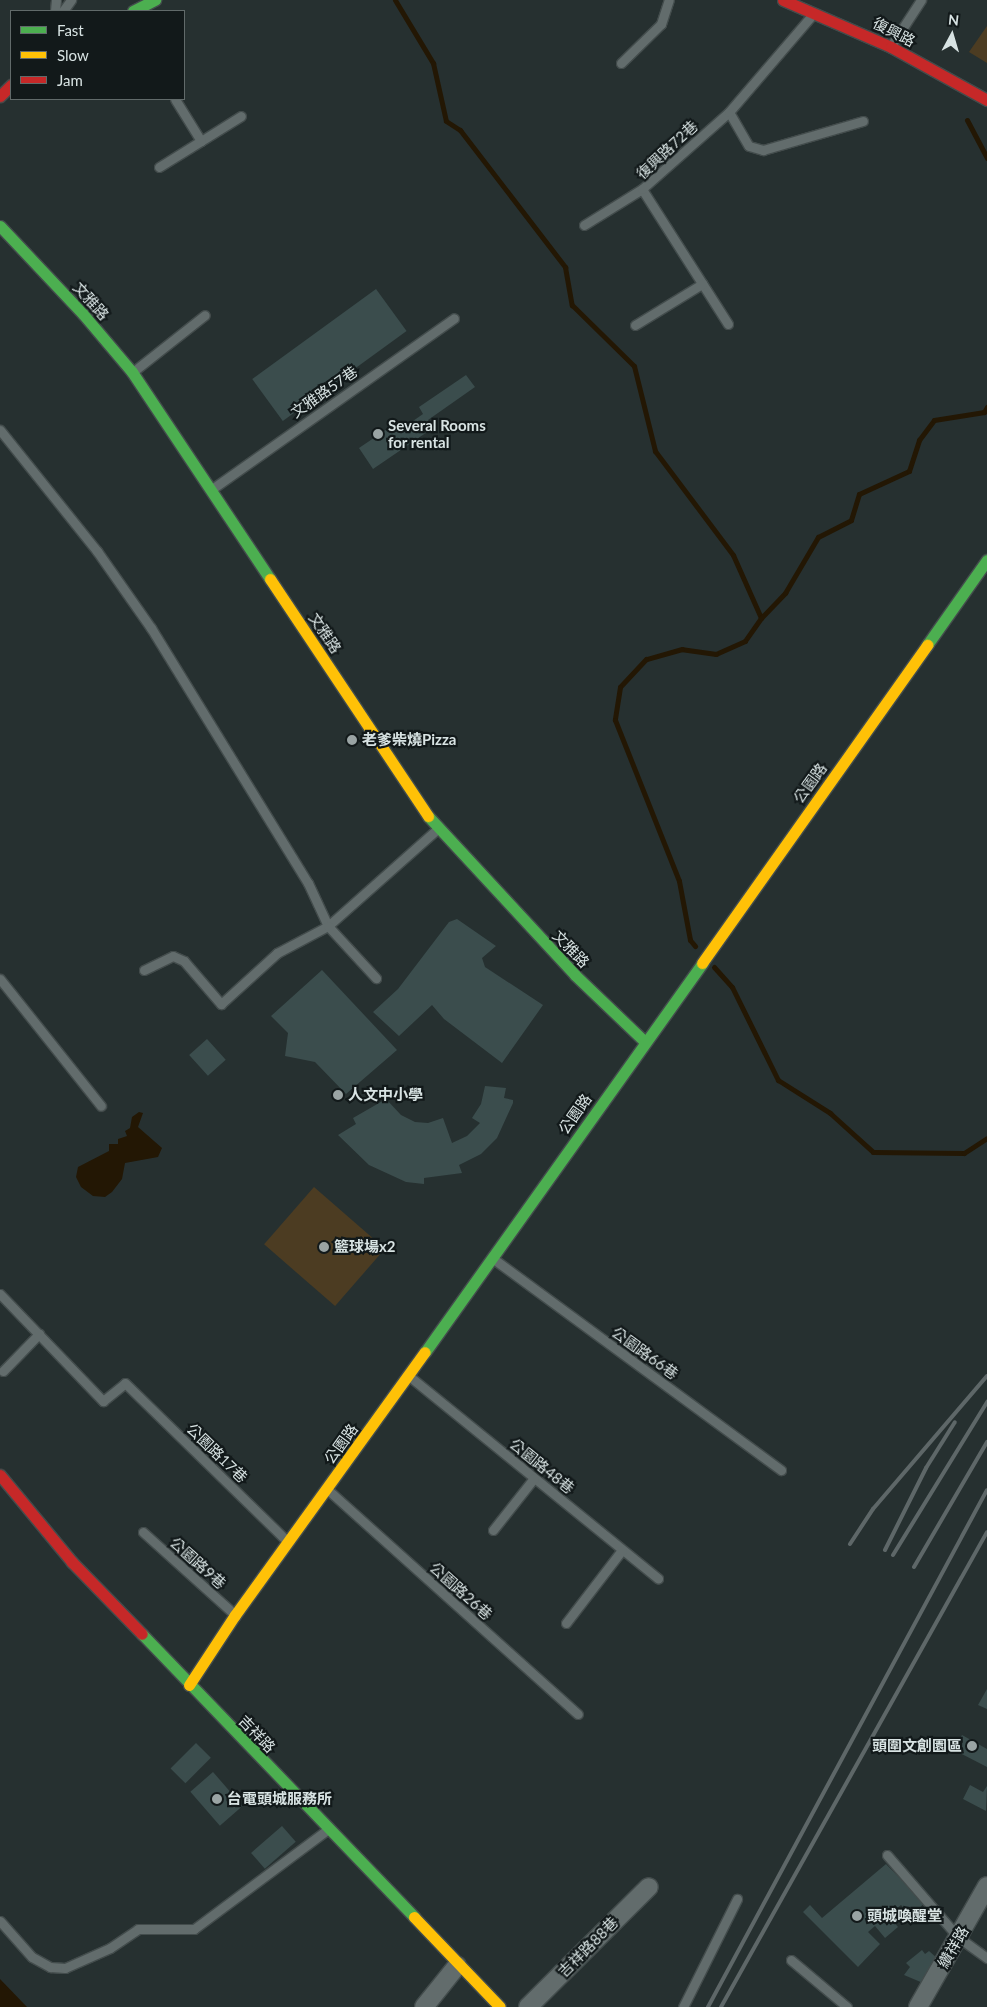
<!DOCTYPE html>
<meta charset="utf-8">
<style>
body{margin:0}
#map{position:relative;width:987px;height:2007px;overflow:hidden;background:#263030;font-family:Lato,"Noto Sans TC",sans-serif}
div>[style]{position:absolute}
.green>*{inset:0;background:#4c3c22;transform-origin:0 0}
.water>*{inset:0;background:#231704}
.stream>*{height:5px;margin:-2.5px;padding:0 2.5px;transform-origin:2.5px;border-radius:2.5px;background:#231704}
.building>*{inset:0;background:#3b4d4d;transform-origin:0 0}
.roads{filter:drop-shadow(1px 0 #434c4c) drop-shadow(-1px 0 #434c4c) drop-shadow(0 1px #434c4c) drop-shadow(0 -1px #434c4c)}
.lane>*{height:9px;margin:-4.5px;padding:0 4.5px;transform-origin:4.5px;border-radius:4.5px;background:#626c6c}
.street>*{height:18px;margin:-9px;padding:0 9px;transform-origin:9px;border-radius:9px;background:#626c6c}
.fast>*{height:11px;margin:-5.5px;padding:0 5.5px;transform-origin:5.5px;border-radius:5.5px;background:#4caf50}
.slow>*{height:11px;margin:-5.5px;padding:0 5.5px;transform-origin:5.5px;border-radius:5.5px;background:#ffc107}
.jam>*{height:11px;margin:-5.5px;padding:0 5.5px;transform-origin:5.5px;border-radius:5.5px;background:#c62828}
.rail>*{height:4px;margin:-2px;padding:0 2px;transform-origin:2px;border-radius:2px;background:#5e6768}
.dots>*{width:14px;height:14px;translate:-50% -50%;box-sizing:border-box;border:2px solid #12191a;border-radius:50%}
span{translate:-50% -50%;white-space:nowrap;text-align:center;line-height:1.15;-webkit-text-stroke:4.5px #12191a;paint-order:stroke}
.street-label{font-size:15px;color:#d8e3e3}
.poi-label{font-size:15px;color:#d8e3e3;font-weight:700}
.left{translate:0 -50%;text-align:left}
.right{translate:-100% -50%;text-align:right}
.legend{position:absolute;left:10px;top:10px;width:175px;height:90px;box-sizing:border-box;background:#12191a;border:1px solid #616a6a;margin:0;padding:6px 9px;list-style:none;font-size:15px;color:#d8e3e3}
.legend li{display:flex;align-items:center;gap:10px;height:25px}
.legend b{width:25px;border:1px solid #616a6a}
.north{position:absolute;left:927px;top:10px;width:50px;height:50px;-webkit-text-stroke:4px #12191a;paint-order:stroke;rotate:6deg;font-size:14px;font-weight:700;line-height:20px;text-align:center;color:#d8e3e3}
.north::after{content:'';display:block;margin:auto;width:18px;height:22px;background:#d8e3e3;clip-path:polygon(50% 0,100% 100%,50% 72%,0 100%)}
</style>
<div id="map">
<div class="green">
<i style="clip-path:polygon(987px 26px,987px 63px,969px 52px)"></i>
<i style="left:314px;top:1187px;width:94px;height:76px;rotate:41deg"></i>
</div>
<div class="water">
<i style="clip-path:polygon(139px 1112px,143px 1113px,138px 1127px,162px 1148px,158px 1157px,125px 1163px,122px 1179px,112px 1192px,105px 1197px,93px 1196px,81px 1187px,76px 1177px,78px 1167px,109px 1151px,109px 1144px,118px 1144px,118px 1139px,127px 1136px,125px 1131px,130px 1128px,132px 1117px)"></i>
<i style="clip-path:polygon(0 1979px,27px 2007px,0 2007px)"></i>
</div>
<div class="stream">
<i style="left:395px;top:0;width:74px;rotate:58.9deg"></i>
<i style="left:433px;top:63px;width:59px;rotate:77.4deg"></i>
<i style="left:446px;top:121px;width:17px;rotate:33deg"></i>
<i style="left:460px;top:130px;width:173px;rotate:52.5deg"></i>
<i style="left:565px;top:267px;width:39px;rotate:80deg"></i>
<i style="left:572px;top:305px;width:87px;rotate:44.5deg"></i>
<i style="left:634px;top:366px;width:88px;rotate:76.1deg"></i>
<i style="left:655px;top:451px;width:130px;rotate:53.1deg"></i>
<i style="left:733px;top:555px;width:69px;rotate:66deg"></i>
<i style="left:761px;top:618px;width:28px;rotate:125deg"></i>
<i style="left:745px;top:641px;width:32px;rotate:156deg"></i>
<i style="left:716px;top:654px;width:34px;rotate:-172deg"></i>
<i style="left:682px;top:649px;width:37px;rotate:164deg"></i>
<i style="left:646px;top:659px;width:38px;rotate:133deg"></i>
<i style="left:620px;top:687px;width:33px;rotate:99deg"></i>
<i style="left:615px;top:720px;width:173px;rotate:68.3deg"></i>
<i style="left:679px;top:881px;width:60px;rotate:79.4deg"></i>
<i style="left:690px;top:940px;width:8px;rotate:50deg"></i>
<i style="left:967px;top:120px;width:43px;rotate:62.2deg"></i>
<i style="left:761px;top:618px;width:35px;rotate:-46deg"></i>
<i style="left:785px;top:593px;width:65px;rotate:-59.5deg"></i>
<i style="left:818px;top:537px;width:37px;rotate:-27deg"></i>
<i style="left:851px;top:520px;width:27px;rotate:-73deg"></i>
<i style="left:859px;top:494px;width:55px;rotate:-24.7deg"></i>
<i style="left:909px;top:471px;width:33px;rotate:-72deg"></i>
<i style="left:919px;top:440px;width:25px;rotate:-53deg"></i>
<i style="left:934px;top:420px;width:51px;rotate:-9.1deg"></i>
<i style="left:984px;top:412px;width:6px;rotate:-59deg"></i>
<i style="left:714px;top:967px;width:27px;rotate:48deg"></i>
<i style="left:732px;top:987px;width:104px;rotate:63.7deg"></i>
<i style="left:778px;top:1080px;width:62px;rotate:32.4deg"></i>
<i style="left:830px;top:1113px;width:58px;rotate:42.2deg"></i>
<i style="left:873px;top:1152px;width:91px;rotate:0.6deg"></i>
<i style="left:964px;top:1153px;width:27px;rotate:-33deg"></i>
</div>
<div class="building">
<i style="left:376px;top:289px;width:52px;height:153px;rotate:54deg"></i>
<i style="clip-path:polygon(466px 375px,475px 387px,428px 420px,433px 428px,373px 469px,359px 448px,396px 423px,400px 430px,423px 414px,419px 407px)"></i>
<i style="clip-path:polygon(457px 919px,496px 946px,482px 958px,485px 967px,543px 1005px,502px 1063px,444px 1019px,432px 1005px,399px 1036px,373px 1012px,398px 989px,449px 922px)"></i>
<i style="clip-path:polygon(322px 970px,397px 1050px,346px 1094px,315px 1062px,285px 1056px,288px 1033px,271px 1016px)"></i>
<i style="left:207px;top:1039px;width:28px;height:24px;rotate:48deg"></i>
<i style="clip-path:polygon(485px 1086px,506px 1088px,504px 1098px,513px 1100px,513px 1103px,497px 1138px,481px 1154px,459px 1165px,462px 1173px,424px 1178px,424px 1184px,406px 1182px,369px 1165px,338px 1135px,356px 1124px,353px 1118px,386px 1099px,401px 1115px,415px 1122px,428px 1123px,443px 1118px,452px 1143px,467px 1136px,480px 1123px,472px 1118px,481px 1104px)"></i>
<i style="clip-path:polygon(987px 1689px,987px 1709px,978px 1705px)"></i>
<i style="clip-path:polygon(962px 1735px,987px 1749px,987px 1767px,954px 1750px)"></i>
<i style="left:196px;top:1743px;width:21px;height:36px;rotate:45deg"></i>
<i style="left:213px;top:1772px;width:45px;height:30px;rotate:49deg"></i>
<i style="clip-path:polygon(970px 1785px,983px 1792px,987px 1786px,986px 1811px,963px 1799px)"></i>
<i style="left:282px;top:1826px;width:21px;height:41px;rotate:49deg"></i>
<i style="clip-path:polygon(886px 1864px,924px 1903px,912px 1917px,901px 1905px,888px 1915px,898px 1927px,885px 1938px,875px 1926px,868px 1932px,880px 1944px,858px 1967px,803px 1912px,810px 1905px,822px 1918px)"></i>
<i style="clip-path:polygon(922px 1950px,925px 1954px,929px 1951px,937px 1958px,923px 1983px,904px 1975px,910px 1967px,906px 1963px)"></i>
</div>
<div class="roads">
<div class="lane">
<i style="left:55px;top:11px;width:11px;rotate:-85deg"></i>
<i style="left:63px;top:11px;width:14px;rotate:-54deg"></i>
<i style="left:891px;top:46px;width:55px;rotate:-56.9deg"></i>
<i style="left:621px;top:63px;width:56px;rotate:-44.3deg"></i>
<i style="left:661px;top:24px;width:25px;rotate:-72deg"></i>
<i style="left:729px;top:112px;width:39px;rotate:60deg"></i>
<i style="left:749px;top:146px;width:15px;rotate:16deg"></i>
<i style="left:763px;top:150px;width:104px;rotate:-16.2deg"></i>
<i style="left:201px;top:141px;width:47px;rotate:-32deg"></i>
<i style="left:159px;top:167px;width:49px;rotate:-31.8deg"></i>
<i style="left:201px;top:141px;width:49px;rotate:-121.8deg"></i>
<i style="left:584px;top:225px;width:68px;rotate:-31.8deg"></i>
<i style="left:728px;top:324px;width:160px;rotate:-122.5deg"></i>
<i style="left:642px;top:189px;width:116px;rotate:-41.5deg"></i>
<i style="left:729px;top:112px;width:128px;rotate:-49.4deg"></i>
<i style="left:635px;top:325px;width:79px;rotate:-31.5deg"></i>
<i style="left:134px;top:371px;width:90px;rotate:-38.3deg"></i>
<i style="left:0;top:430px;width:155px;rotate:51.3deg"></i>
<i style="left:97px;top:551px;width:94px;rotate:55deg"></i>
<i style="left:151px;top:628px;width:299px;rotate:58.4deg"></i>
<i style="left:308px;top:883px;width:47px;rotate:65.1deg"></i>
<i style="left:328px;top:926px;width:143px;rotate:-41.6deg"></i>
<i style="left:212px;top:489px;width:296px;rotate:-35.2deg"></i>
<i style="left:144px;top:970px;width:32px;rotate:-26deg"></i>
<i style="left:173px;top:956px;width:12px;rotate:24deg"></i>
<i style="left:184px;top:961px;width:57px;rotate:49.3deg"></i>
<i style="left:221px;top:1004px;width:76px;rotate:-42.3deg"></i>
<i style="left:277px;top:953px;width:58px;rotate:-27.9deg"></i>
<i style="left:328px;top:926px;width:71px;rotate:47.3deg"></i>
<i style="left:0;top:979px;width:162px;rotate:51.5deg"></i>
<i style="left:495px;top:1260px;width:355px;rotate:36.3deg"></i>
<i style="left:0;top:1294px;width:149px;rotate:46.1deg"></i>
<i style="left:103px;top:1401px;width:28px;rotate:-39deg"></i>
<i style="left:125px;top:1383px;width:226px;rotate:44.3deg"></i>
<i style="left:3px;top:1371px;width:52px;rotate:-45.8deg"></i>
<i style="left:409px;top:1376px;width:321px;rotate:39.1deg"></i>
<i style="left:327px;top:1489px;width:337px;rotate:41.9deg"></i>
<i style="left:493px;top:1530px;width:66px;rotate:-51.7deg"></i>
<i style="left:143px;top:1532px;width:121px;rotate:42deg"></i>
<i style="left:566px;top:1623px;width:92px;rotate:-52.5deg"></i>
<i style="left:887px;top:1855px;width:108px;rotate:49.1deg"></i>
<i style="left:958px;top:1937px;width:36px;rotate:36deg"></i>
<i style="left:0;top:1921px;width:48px;rotate:48.4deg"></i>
<i style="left:32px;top:1957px;width:21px;rotate:29deg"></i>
<i style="left:50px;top:1967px;width:15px;rotate:4deg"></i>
<i style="left:65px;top:1968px;width:49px;rotate:-24deg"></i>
<i style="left:110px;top:1948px;width:34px;rotate:-34deg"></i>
<i style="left:138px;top:1929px;width:56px"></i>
<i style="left:194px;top:1929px;width:166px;rotate:-36.7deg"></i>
<i style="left:791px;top:1960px;width:73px;rotate:40deg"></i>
<i style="left:683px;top:2007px;width:121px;rotate:-63.4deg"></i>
</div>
<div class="street">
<i style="left:424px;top:2007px;width:53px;rotate:-51.2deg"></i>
<i style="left:528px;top:2007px;width:170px;rotate:-44.8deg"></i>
<i style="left:918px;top:2007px;width:139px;rotate:-60.3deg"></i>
</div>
<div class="fast">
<i style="left:133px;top:11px;width:25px;rotate:-27deg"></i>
<i style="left:0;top:226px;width:121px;rotate:46.7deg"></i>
<i style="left:83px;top:314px;width:76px;rotate:49.8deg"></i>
<i style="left:132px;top:372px;width:249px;rotate:56.3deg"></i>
<i style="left:927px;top:645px;width:104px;rotate:-54.8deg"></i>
<i style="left:428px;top:816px;width:217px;rotate:47.2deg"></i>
<i style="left:575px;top:975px;width:95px;rotate:43.7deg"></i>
<i style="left:425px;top:1352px;width:478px;rotate:-54.5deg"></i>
<i style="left:142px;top:1634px;width:393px;rotate:46.1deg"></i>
</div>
<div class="slow">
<i style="left:270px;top:579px;width:285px;rotate:56.3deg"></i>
<i style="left:702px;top:963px;width:390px;rotate:-54.7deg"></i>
<i style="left:189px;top:1685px;width:84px;rotate:-56.7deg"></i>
<i style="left:235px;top:1615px;width:324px;rotate:-54.2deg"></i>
<i style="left:414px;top:1917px;width:124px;rotate:46.3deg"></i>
</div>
<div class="jam">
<i style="left:783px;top:0;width:118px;rotate:23.5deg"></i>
<i style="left:891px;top:47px;width:110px;rotate:28.9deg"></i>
<i style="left:0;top:96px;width:16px;rotate:-45deg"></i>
<i style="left:0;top:1475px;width:113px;rotate:50.4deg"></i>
<i style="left:72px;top:1562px;width:100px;rotate:45.8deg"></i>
</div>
</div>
<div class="rail">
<i style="left:850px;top:1544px;width:42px;rotate:-56.7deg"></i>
<i style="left:873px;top:1509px;width:175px;rotate:-49.4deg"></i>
<i style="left:885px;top:1550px;width:92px;rotate:-63.4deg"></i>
<i style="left:926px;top:1468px;width:54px;rotate:-57.8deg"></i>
<i style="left:893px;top:1555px;width:180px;rotate:-58.4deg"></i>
<i style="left:914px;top:1567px;width:145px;rotate:-59.7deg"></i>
<i style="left:708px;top:2007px;width:587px;rotate:-61.65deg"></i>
<i style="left:721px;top:2007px;width:544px;rotate:-60.75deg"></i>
</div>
<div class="dots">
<i style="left:378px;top:434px;background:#9aa4a4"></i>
<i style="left:352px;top:740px;background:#9aa4a4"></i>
<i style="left:338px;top:1095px;background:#9aa4a4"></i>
<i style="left:324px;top:1247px;background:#9aa4a4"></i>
<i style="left:972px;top:1746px;background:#9aa4a4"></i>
<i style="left:217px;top:1799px;background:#9aa4a4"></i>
<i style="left:857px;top:1916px;background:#9aa4a4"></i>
</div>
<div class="street-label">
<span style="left:894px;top:32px;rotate:27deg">復興路</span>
<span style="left:667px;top:150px;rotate:-43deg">復興路72巷</span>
<span style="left:91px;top:301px;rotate:48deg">文雅路</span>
<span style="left:324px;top:392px;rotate:-35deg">文雅路57巷</span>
<span style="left:325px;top:633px;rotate:56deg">文雅路</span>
<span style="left:810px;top:783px;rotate:-54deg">公園路</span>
<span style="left:571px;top:949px;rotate:46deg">文雅路</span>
<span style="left:575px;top:1114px;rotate:-55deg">公園路</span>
<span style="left:645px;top:1353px;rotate:36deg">公園路66巷</span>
<span style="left:341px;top:1444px;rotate:-54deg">公園路</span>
<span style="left:217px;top:1453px;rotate:44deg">公園路17巷</span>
<span style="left:542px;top:1466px;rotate:39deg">公園路48巷</span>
<span style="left:198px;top:1563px;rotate:42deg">公園路9巷</span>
<span style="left:461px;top:1591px;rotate:42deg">公園路26巷</span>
<span style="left:257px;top:1734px;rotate:46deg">吉祥路</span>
<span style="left:588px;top:1947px;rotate:-45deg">吉祥路88巷</span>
<span style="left:953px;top:1947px;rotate:-60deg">纘祥路</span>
</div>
<div class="poi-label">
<span class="left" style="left:388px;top:434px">Several Rooms<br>for rental</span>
<span class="left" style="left:362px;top:740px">老爹柴燒Pizza</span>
<span class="left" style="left:348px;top:1095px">人文中小學</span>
<span class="left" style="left:334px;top:1247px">籃球場x2</span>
<span class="right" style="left:962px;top:1746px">頭圍文創園區</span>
<span class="left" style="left:227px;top:1799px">台電頭城服務所</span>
<span class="left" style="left:867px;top:1916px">頭城喚醒堂</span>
</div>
<ul class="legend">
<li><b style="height:6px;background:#4caf50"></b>Fast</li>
<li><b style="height:6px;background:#ffc107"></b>Slow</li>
<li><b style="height:6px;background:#c62828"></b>Jam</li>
</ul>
<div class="north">N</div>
</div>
